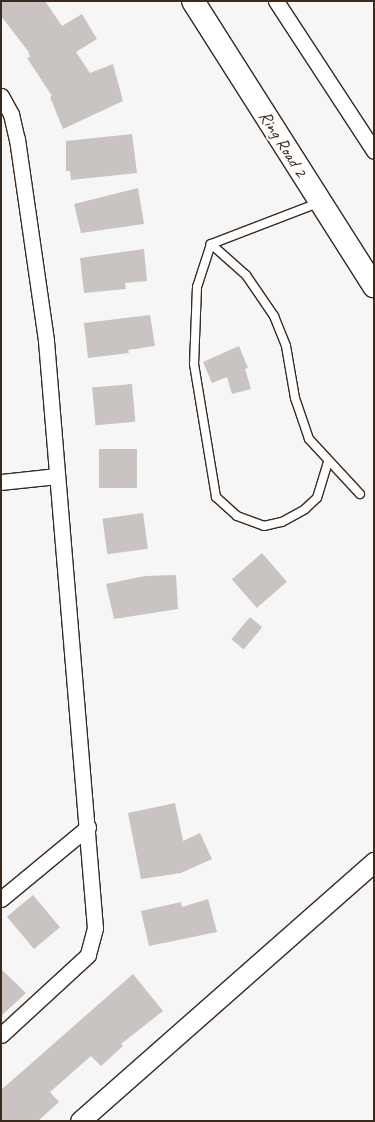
<!DOCTYPE html>
<style>
body{margin:0}
#map{position:relative;width:375px;height:1122px;overflow:hidden;background:#f7f6f6;font-family:Caveat,sans-serif}
div>[style]{position:absolute}
.building>*{inset:0;background:#c9c3c1;transform-origin:0 0}
.roads{filter:drop-shadow(1px 0 #3b2a1e) drop-shadow(-1px 0 #3b2a1e) drop-shadow(0 1px #3b2a1e) drop-shadow(0 -1px #3b2a1e)}
.service>*{height:8px;margin:-4px;padding:0 4px;transform-origin:4px;border-radius:4px;background:#fff}
.minor>*{height:15px;margin:-7.5px;padding:0 7.5px;transform-origin:7.5px;border-radius:7.5px;background:#fff}
.tertiary>*{height:19px;margin:-9.5px;padding:0 9.5px;transform-origin:9.5px;border-radius:9.5px;background:#fff}
.primary>*{height:22px;margin:-11px;padding:0 11px;transform-origin:11px;border-radius:11px;background:#fff}
span{translate:-50% -50%;white-space:nowrap;text-align:center;line-height:1.15;-webkit-text-stroke:4.5px #fff;paint-order:stroke}
.street-label{font-size:18px;color:#3b2a1e}
.frame{position:absolute;inset:0;border:2px solid #3b2a1e;pointer-events:none}
</style>
<div id="map">
<div class="building">
<i style="clip-path:polygon(1px 1px,45px 1px,62px 26px,82px 14px,97px 39px,76px 52px,90px 73px,113px 64px,123px 101px,63px 129px,50px 97px,52px 96px,27px 58px,30px 57px,28px 51px,1px 16px)"></i>
<i style="clip-path:polygon(132px 134px,137px 173px,71px 180px,70px 171px,66px 171px,66px 141px)"></i>
<i style="clip-path:polygon(138px 188px,144px 224px,81px 233px,74px 204px)"></i>
<i style="clip-path:polygon(144px 249px,147px 281px,125px 283px,126px 289px,84px 293px,80px 258px)"></i>
<i style="clip-path:polygon(150px 315px,155px 346px,128px 350px,129px 353px,88px 358px,84px 323px)"></i>
<i style="clip-path:polygon(239px 346px,248px 368px,245px 369px,251px 389px,232px 394px,227px 377px,212px 383px,203px 362px)"></i>
<i style="left:132px;top:384px;width:38px;height:40px;rotate:85deg"></i>
<i style="left:99px;top:449px;width:38px;height:39px"></i>
<i style="left:143px;top:513px;width:36px;height:41px;rotate:82deg"></i>
<i style="left:262px;top:553px;width:38px;height:40px;rotate:49deg"></i>
<i style="clip-path:polygon(176px 575px,178px 609px,114px 619px,106px 584px,145px 576px)"></i>
<i style="left:250px;top:617px;width:16px;height:29px;rotate:40deg"></i>
<i style="clip-path:polygon(175px 803px,183px 841px,200px 833px,212px 859px,181px 873px,141px 879px,128px 813px)"></i>
<i style="left:33px;top:895px;width:42px;height:34px;rotate:50deg"></i>
<i style="clip-path:polygon(208px 899px,217px 932px,149px 946px,141px 911px,181px 902px,182px 907px)"></i>
<i style="clip-path:polygon(1px 969px,26px 993px,1px 1016px)"></i>
<i style="clip-path:polygon(133px 974px,163px 1011px,121px 1044px,123px 1046px,101px 1066px,91px 1056px,50px 1092px,59px 1102px,38px 1121px,1px 1121px,1px 1090px)"></i>
</div>
<div class="roads">
<div class="service">
<i style="left:318px;top:203px;width:115px;rotate:159deg"></i>
<i style="left:211px;top:244px;width:45px;rotate:108deg"></i>
<i style="left:197px;top:287px;width:77px;rotate:92.2deg"></i>
<i style="left:194px;top:364px;width:135px;rotate:80.6deg"></i>
<i style="left:216px;top:497px;width:28px;rotate:42deg"></i>
<i style="left:237px;top:516px;width:29px;rotate:20deg"></i>
<i style="left:264px;top:526px;width:18px;rotate:-13deg"></i>
<i style="left:282px;top:522px;width:26px;rotate:-29deg"></i>
<i style="left:305px;top:509px;width:16px;rotate:-43deg"></i>
<i style="left:317px;top:498px;width:38px;rotate:-73deg"></i>
<i style="left:211px;top:244px;width:47px;rotate:41.5deg"></i>
<i style="left:246px;top:275px;width:50px;rotate:55.7deg"></i>
<i style="left:274px;top:316px;width:32px;rotate:68deg"></i>
<i style="left:286px;top:346px;width:53px;rotate:80.2deg"></i>
<i style="left:295px;top:398px;width:43px;rotate:71.1deg"></i>
<i style="left:309px;top:439px;width:75px;rotate:47.2deg"></i>
</div>
<div class="minor">
<i style="left:276px;top:1px;width:179px;rotate:56.8deg"></i>
<i style="left:1px;top:96px;width:21px;rotate:61deg"></i>
<i style="left:11px;top:114px;width:26px;rotate:77deg"></i>
<i style="left:17px;top:139px;width:204px;rotate:81.8deg"></i>
<i style="left:46px;top:341px;width:589px;rotate:85.23deg"></i>
<i style="left:95px;top:928px;width:28px;rotate:105deg"></i>
<i style="left:88px;top:955px;width:118px;rotate:137.4deg"></i>
<i style="left:1px;top:482px;width:56px;rotate:-6.1deg"></i>
<i style="left:1px;top:899px;width:113px;rotate:-39.6deg"></i>
</div>
<div class="tertiary">
<i style="left:80px;top:1121px;width:392px;rotate:-41.4deg"></i>
</div>
<div class="primary">
<i style="left:193px;top:1px;width:338px;rotate:57.6deg"></i>
</div>
</div>
<div class="street-label">
<span style="left:283px;top:144px;rotate:58deg">Ring Road 2</span>
</div>
<div class="frame"></div>
</div>
